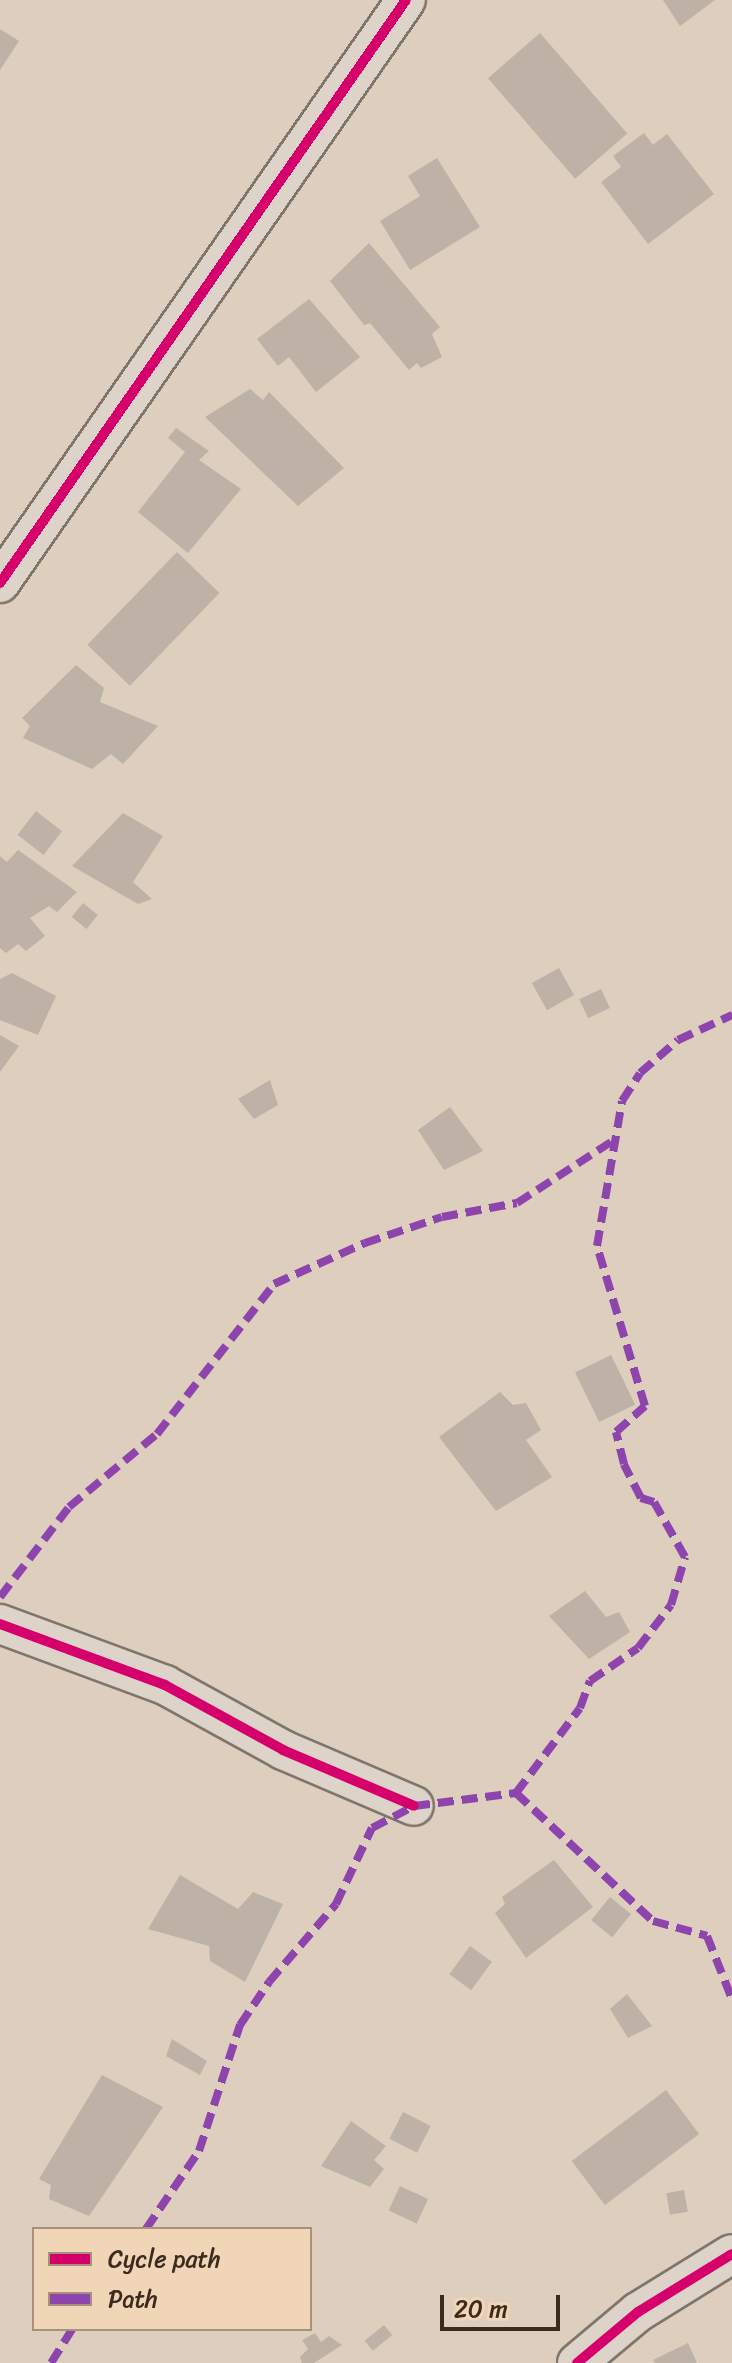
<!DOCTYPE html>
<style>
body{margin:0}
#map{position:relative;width:732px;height:2363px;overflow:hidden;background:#ddcebe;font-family:Sriracha,sans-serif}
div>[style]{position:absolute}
.building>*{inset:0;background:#beb2a6;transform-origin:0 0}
.roads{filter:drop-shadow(2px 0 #7f756b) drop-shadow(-2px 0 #7f756b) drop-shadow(0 2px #7f756b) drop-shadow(0 -2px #7f756b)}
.minor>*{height:38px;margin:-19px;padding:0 19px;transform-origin:19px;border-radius:19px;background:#ded3c8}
.quiet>*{height:8px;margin-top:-4px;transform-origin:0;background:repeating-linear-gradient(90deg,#8e44ad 0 16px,transparent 0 24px)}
.cycleway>*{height:10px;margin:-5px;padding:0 5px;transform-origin:5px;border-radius:5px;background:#d6006c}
span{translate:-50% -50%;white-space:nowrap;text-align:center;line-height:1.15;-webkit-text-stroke:7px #f1d5b7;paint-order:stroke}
.legend{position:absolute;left:32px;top:2227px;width:280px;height:104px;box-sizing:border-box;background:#f1d5b7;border:2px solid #a8917a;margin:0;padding:10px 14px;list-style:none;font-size:24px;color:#3b2a1e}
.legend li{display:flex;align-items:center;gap:16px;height:40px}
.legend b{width:40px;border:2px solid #a8917a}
.scale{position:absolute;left:440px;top:2295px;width:120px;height:36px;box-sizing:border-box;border:4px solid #3b2a1e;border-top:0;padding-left:10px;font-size:24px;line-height:28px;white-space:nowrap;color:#3b2a1e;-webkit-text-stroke:6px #f1d5b7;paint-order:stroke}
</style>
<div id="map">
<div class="building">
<i style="clip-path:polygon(663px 0,715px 0,680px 26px)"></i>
<i style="clip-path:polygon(0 29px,19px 41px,0 70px)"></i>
<i style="left:540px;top:33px;width:133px;height:69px;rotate:49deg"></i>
<i style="clip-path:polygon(644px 133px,653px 145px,667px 134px,714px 194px,648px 244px,601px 182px,621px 167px,613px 156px)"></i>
<i style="clip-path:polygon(437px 158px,480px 227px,410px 270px,380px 221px,420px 196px,408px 176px)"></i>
<i style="clip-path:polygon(369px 243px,440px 327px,432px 334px,442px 357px,421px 368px,417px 363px,409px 370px,370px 323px,364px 325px,330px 281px)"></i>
<i style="clip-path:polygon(309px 299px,360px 357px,316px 392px,289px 357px,278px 366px,257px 339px)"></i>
<i style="clip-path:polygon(250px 389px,263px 400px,269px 392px,344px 468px,298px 506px,205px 417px)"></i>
<i style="clip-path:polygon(176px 428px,209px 451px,199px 460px,241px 489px,188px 553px,138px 512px,185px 452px,168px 438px)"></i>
<i style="left:177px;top:552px;width:59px;height:129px;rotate:44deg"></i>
<i style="clip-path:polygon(76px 665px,104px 688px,100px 702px,158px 726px,123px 764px,111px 754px,92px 769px,23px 738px,30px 726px,22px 718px)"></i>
<i style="left:36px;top:811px;width:33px;height:30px;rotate:38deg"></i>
<i style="clip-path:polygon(123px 813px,163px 836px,133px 882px,152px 899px,138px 904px,72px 866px)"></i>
<i style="clip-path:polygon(18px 850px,77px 892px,57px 912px,49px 906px,30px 918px,45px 936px,26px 951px,18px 944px,6px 953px,0 948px,0 856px,7px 862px)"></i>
<i style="left:83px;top:903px;width:19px;height:18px;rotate:39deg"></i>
<i style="left:559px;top:968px;width:31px;height:31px;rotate:61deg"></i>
<i style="clip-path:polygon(12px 973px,56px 996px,38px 1035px,0 1020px,0 979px)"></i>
<i style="left:601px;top:989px;width:21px;height:24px;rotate:65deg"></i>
<i style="clip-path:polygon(0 1035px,19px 1046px,0 1072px)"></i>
<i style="clip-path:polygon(270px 1080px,278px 1105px,254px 1119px,238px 1099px)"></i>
<i style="clip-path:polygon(450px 1107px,483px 1151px,444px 1170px,418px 1130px)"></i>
<i style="left:611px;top:1355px;width:55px;height:40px;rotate:64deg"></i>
<i style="clip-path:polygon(500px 1392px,513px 1405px,526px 1403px,541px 1430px,526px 1440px,552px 1477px,496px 1511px,439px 1437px)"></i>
<i style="clip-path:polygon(585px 1591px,606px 1617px,619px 1612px,630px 1632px,589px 1659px,549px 1616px)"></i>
<i style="clip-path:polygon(554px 1860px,593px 1907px,526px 1958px,495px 1913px,505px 1904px,502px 1897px)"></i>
<i style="clip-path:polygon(180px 1875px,238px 1909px,253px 1892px,283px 1904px,245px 1982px,210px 1961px,209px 1946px,148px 1929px)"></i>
<i style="left:610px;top:1897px;width:27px;height:30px;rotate:39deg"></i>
<i style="left:470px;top:1946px;width:27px;height:35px;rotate:36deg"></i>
<i style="clip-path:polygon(627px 1994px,652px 2026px,628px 2038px,610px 2009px)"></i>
<i style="clip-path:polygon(172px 2039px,207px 2061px,200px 2075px,166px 2056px)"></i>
<i style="clip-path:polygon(102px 2075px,163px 2107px,89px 2216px,49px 2199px,51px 2185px,39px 2179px)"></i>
<i style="left:666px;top:2090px;width:55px;height:118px;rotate:53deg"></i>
<i style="left:403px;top:2112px;width:31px;height:30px;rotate:27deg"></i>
<i style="clip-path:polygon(351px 2121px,386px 2146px,374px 2160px,384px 2169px,370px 2187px,321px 2166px)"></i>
<i style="left:400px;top:2186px;width:31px;height:27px;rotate:25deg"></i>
<i style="left:684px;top:2190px;width:22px;height:18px;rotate:80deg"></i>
<i style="left:384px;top:2325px;width:13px;height:25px;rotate:51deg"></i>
<i style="clip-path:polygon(315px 2333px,321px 2342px,329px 2336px,342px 2345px,314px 2363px,302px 2363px,300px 2357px,308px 2349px,302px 2340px)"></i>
<i style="clip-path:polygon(688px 2343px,697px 2363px,655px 2363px,653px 2360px)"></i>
</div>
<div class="roads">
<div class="minor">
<i style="left:0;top:583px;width:710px;rotate:-55.15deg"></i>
<i style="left:0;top:1624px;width:176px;rotate:20.3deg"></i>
<i style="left:165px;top:1685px;width:135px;rotate:28.8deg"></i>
<i style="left:283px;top:1750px;width:142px;rotate:23.1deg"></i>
<i style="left:577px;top:2363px;width:80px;rotate:-39.9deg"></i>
<i style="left:638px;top:2312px;width:110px;rotate:-31.7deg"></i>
</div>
</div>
<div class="quiet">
<i style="left:0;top:1597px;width:113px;rotate:-52.5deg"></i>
<i style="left:69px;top:1507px;width:114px;rotate:-39.7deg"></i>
<i style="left:157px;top:1434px;width:190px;rotate:-52deg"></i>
<i style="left:274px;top:1284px;width:100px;rotate:-24.3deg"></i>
<i style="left:365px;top:1243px;width:81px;rotate:-18.7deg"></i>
<i style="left:442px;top:1217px;width:76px;rotate:-10.6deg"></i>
<i style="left:517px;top:1203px;width:112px;rotate:-33deg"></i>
<i style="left:516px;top:1793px;width:187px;rotate:43.1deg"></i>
<i style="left:653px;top:1921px;width:56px;rotate:15.5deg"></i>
<i style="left:707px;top:1936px;width:68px;rotate:68.4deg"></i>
<i style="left:146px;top:2229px;width:94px;rotate:-55.8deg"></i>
<i style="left:199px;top:2151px;width:133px;rotate:-72deg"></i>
<i style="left:240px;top:2025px;width:52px;rotate:-56deg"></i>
<i style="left:269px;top:1982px;width:103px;rotate:-49.3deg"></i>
<i style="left:336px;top:1904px;width:84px;rotate:-64.7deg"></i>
<i style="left:372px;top:1828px;width:47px;rotate:-27.6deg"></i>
<i style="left:414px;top:1806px;width:103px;rotate:-7.3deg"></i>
<i style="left:516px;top:1793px;width:106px;rotate:-53deg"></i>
<i style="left:580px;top:1708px;width:29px;rotate:-70deg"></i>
<i style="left:590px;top:1681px;width:58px;rotate:-34.5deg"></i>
<i style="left:638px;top:1648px;width:54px;rotate:-52.5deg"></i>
<i style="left:671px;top:1605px;width:50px;rotate:-73.7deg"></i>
<i style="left:685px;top:1557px;width:63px;rotate:-119.4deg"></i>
<i style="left:654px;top:1502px;width:14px;rotate:-163deg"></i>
<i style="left:641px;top:1498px;width:38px;rotate:-117deg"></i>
<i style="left:624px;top:1464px;width:33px;rotate:-104deg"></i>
<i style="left:616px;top:1432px;width:39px;rotate:-42deg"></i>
<i style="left:645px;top:1406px;width:167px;rotate:-106.7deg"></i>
<i style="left:597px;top:1246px;width:147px;rotate:-80.2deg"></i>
<i style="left:622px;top:1101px;width:33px;rotate:-57deg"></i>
<i style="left:640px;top:1073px;width:50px;rotate:-41deg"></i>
<i style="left:678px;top:1040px;width:60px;rotate:-24.8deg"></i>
<i style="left:51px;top:2363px;width:40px;rotate:-58deg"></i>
</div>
<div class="cycleway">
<i style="left:0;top:583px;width:710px;rotate:-55.15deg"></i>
<i style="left:0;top:1624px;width:176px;rotate:20.3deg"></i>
<i style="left:165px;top:1685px;width:135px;rotate:28.8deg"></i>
<i style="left:283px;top:1750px;width:142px;rotate:23.1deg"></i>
<i style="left:577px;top:2363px;width:80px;rotate:-39.9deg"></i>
<i style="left:638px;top:2312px;width:110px;rotate:-31.7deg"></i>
</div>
<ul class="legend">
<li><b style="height:10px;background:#d6006c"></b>Cycle path</li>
<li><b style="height:10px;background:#8e44ad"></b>Path</li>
</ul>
<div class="scale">20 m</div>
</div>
